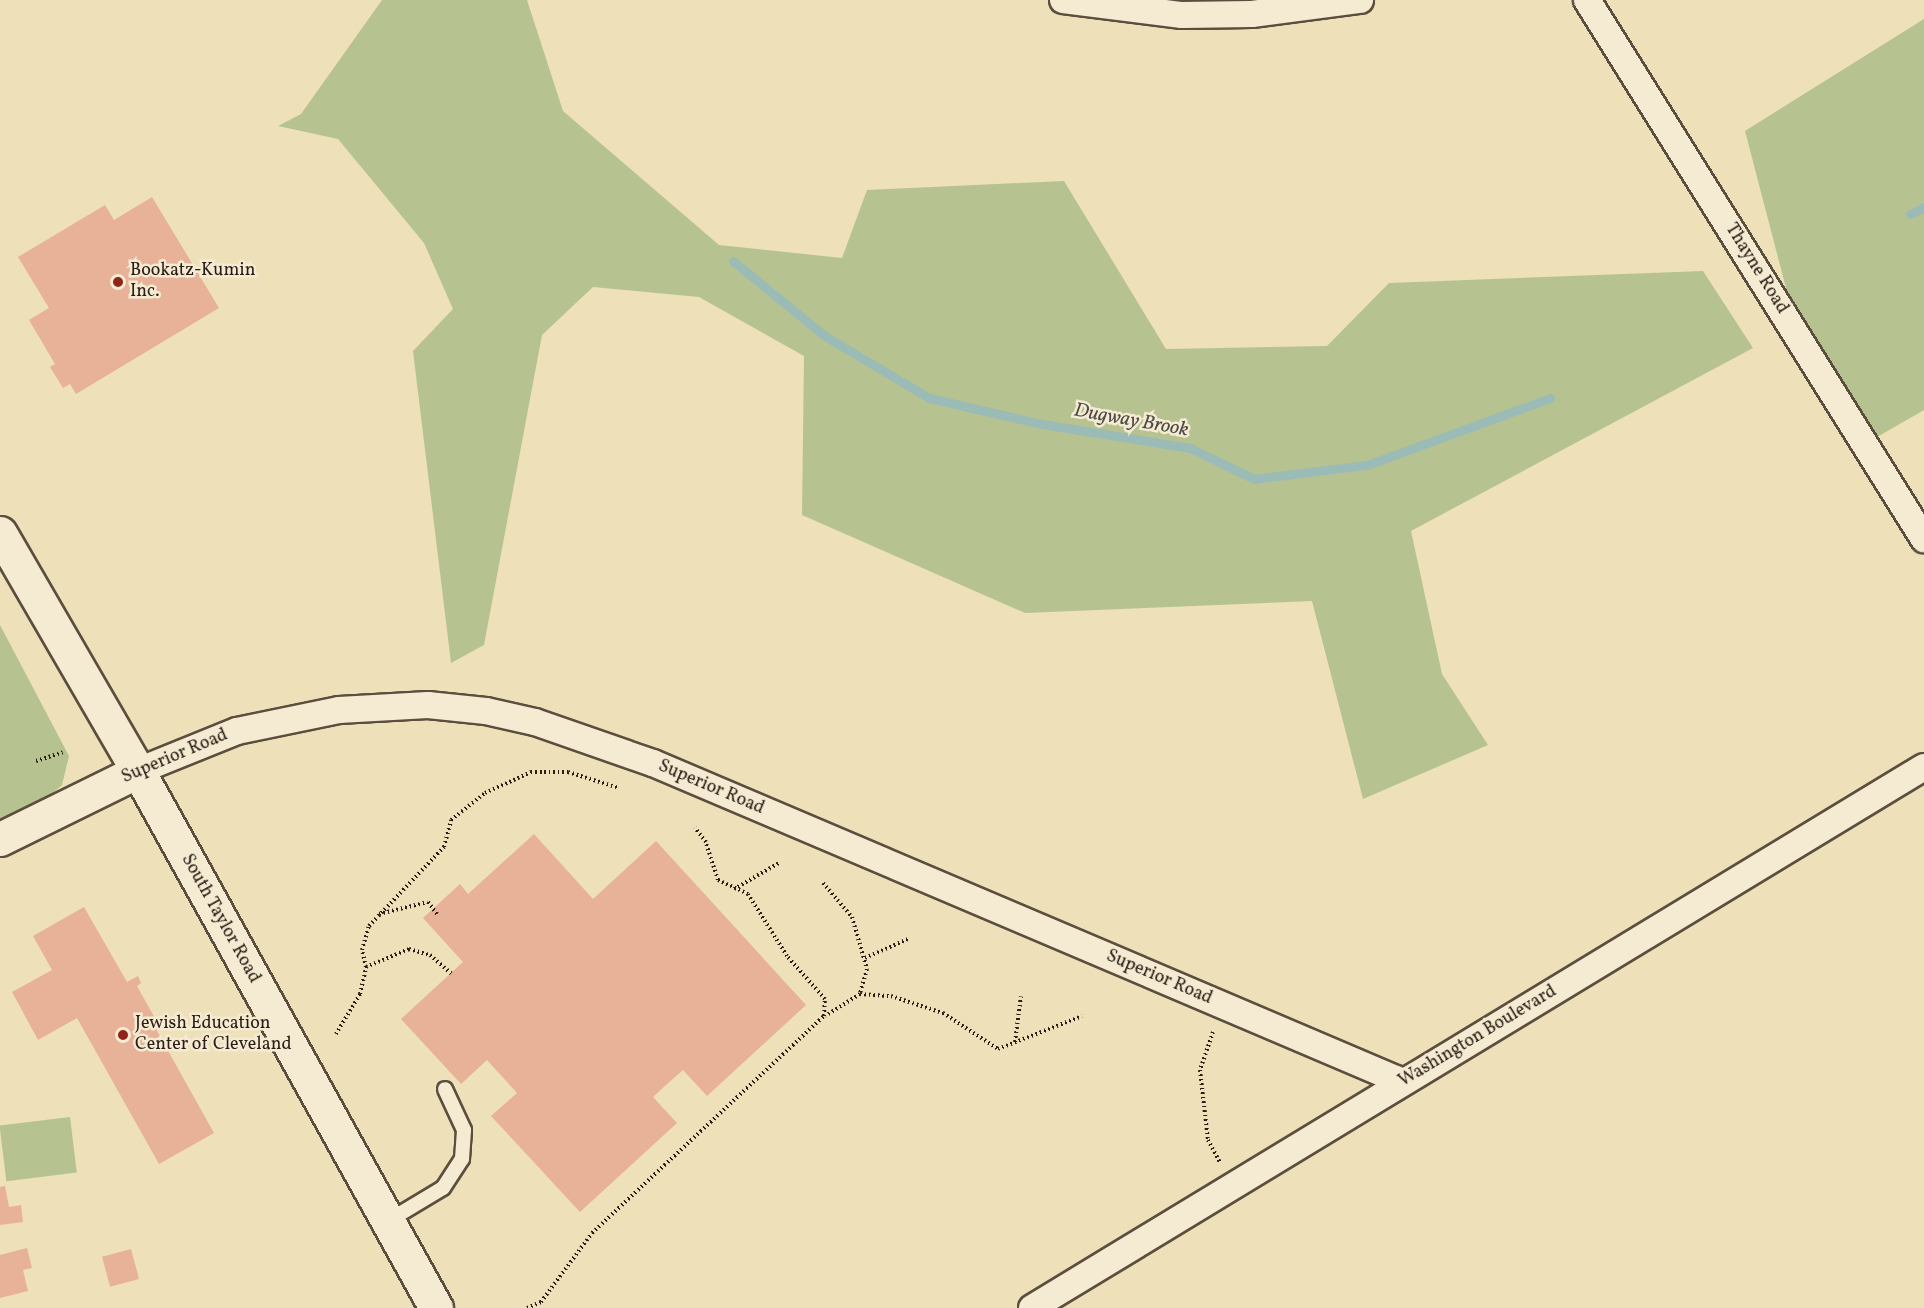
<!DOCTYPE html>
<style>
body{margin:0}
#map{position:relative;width:1924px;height:1308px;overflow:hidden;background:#eee0b9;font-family:Vollkorn,serif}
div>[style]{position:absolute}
.green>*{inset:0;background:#b6c391;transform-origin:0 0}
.stream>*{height:9px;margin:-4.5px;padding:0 4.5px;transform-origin:4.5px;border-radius:4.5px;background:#9bbbb7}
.building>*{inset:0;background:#e7b297;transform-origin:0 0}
.path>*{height:4px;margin-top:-2px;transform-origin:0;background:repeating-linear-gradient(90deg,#2b1d15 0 1.5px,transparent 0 4.5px)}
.roads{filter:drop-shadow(2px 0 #5c4e3e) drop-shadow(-2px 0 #5c4e3e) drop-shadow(0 2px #5c4e3e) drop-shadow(0 -2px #5c4e3e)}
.service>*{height:14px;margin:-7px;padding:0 7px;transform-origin:7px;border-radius:7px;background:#f4ebd2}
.minor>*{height:26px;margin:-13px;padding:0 13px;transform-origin:13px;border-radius:13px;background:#f4ebd2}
.tertiary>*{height:33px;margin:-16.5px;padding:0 16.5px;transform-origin:16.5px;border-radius:16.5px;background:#f4ebd2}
.secondary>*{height:33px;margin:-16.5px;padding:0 16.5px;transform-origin:16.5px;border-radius:16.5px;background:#f4ebd2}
.dots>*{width:16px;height:16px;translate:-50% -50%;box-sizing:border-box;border:3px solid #f4ebd2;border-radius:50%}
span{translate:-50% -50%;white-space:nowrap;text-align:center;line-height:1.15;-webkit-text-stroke:5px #f4ebd2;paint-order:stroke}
.street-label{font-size:18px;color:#2b1d15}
.poi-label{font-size:18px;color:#2b1d15}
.left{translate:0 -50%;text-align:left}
.water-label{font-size:20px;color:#4d4c46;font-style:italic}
</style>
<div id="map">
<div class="green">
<i style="clip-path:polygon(382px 0,527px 0,563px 111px,719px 245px,842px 258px,867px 190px,1064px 181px,1166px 349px,1327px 346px,1389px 283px,1703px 271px,1753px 348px,1411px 531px,1442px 674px,1488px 745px,1363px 799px,1312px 601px,1025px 613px,802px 515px,804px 356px,699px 297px,593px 287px,542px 335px,484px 645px,451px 663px,413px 351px,453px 309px,424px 243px,338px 139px,278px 126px,301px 114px)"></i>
<i style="clip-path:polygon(1924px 19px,1924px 410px,1865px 444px,1799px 338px,1745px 131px)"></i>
<i style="clip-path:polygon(0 625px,69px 756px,62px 785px,47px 798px,0 819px)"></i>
<i style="left:70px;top:1117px;width:56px;height:71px;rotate:83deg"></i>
</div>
<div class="stream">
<i style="left:1910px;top:214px;width:16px;rotate:-27deg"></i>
<i style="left:733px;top:261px;width:119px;rotate:39.2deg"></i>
<i style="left:825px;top:336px;width:121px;rotate:30.8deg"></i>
<i style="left:929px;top:398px;width:116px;rotate:13deg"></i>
<i style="left:1042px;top:424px;width:150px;rotate:9.2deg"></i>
<i style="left:1190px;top:448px;width:71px;rotate:25.8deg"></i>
<i style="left:1254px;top:479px;width:114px;rotate:-7.1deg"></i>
<i style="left:1367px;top:465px;width:195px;rotate:-20.1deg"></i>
</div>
<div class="building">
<i style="clip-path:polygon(152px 197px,219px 308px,76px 394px,70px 384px,63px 388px,50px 367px,55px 364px,29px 320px,49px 308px,18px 257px,105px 205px,114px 220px)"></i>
<i style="clip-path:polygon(534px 834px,593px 899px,656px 841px,806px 1005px,707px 1096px,683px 1070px,666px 1085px,653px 1097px,677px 1123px,580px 1212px,491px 1116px,517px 1093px,487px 1060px,461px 1084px,401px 1019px,463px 962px,423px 918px,460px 884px,468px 894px)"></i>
<i style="clip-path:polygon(84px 907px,127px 982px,138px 976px,141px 983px,137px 986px,161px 1029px,157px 1031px,214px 1133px,159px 1164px,77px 1018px,38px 1040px,12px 992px,52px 970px,33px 936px)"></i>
<i style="clip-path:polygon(5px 1186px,9px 1207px,21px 1205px,23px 1222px,0 1225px,0 1187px)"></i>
<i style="clip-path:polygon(27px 1248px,32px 1268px,23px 1270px,28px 1291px,0 1298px,0 1255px)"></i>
<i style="left:131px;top:1249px;width:31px;height:30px;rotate:75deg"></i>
</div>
<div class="path">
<i style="left:36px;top:761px;width:28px;rotate:-18deg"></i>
<i style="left:823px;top:883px;width:45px;rotate:49.5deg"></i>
<i style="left:852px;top:917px;width:54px;rotate:73.9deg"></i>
<i style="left:867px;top:969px;width:26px;rotate:106deg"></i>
<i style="left:860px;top:994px;width:41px;rotate:147.8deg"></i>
<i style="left:734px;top:889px;width:52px;rotate:-30deg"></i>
<i style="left:379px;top:914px;width:50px;rotate:-13.8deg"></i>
<i style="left:428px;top:902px;width:15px;rotate:53deg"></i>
<i style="left:865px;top:958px;width:47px;rotate:-23.8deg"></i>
<i style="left:366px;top:967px;width:47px;rotate:-22.7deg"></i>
<i style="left:409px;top:949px;width:22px;rotate:16deg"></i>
<i style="left:430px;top:955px;width:28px;rotate:41deg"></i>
<i style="left:860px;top:994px;width:31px;rotate:4deg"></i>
<i style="left:891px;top:996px;width:55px;rotate:18.1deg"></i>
<i style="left:943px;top:1013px;width:66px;rotate:33.2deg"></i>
<i style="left:998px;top:1049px;width:90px;rotate:-21.4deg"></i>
<i style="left:1213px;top:1032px;width:40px;rotate:108.9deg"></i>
<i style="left:1200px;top:1070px;width:70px;rotate:83.5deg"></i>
<i style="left:1208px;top:1140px;width:26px;rotate:62deg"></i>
<i style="left:336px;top:1034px;width:47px;rotate:-59deg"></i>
<i style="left:360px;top:994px;width:28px;rotate:-77deg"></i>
<i style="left:366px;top:967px;width:17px;rotate:-103deg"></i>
<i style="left:362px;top:950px;width:25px;rotate:-74deg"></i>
<i style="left:369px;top:926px;width:109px;rotate:-46.5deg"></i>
<i style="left:444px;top:847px;width:28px;rotate:-75deg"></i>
<i style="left:451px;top:820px;width:43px;rotate:-38.5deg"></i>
<i style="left:485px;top:793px;width:51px;rotate:-24.5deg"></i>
<i style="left:531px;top:772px;width:37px"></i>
<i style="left:568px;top:772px;width:53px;rotate:17.4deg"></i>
<i style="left:1015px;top:1042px;width:46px;rotate:-82.6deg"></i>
<i style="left:527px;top:1308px;width:15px;rotate:-23deg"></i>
<i style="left:541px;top:1302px;width:86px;rotate:-53.5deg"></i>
<i style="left:592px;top:1233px;width:318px;rotate:-43.1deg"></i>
<i style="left:824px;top:1016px;width:17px;rotate:-87deg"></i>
<i style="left:825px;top:999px;width:57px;rotate:-131.5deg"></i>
<i style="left:787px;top:956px;width:73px;rotate:-122.2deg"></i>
<i style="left:748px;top:894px;width:33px;rotate:-155deg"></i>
<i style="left:718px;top:880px;width:40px;rotate:-108deg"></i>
<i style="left:706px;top:842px;width:18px;rotate:-128deg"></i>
</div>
<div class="roads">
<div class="service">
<i style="left:388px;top:1221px;width:64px;rotate:-31deg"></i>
<i style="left:443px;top:1188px;width:35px;rotate:-57deg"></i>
<i style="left:462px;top:1159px;width:29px;rotate:-86deg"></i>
<i style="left:464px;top:1130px;width:45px;rotate:-114.9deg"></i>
</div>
<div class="minor">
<i style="left:1063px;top:0;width:120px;rotate:7.2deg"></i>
<i style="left:1182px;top:15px;width:70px;rotate:-0.8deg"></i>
<i style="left:1252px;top:14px;width:109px;rotate:-7.4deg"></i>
<i style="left:1587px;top:0;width:636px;rotate:57.99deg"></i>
<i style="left:138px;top:771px;width:107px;rotate:-22deg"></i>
<i style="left:237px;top:731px;width:104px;rotate:-11.6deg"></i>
<i style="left:339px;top:710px;width:89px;rotate:-3.2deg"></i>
<i style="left:428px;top:705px;width:58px;rotate:5.9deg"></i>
<i style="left:486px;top:711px;width:50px;rotate:12.7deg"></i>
<i style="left:535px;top:722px;width:125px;rotate:19.2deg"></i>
<i style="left:653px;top:763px;width:815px;rotate:23.04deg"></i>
<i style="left:1032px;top:1308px;width:1043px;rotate:-31.24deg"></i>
</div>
<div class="tertiary">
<i style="left:0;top:839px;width:154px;rotate:-26.2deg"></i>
</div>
<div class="secondary">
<i style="left:0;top:533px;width:275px;rotate:59.9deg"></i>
<i style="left:138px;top:771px;width:614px;rotate:60.97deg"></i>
</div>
</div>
<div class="dots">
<i style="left:118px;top:282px;background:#8f2418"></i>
<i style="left:123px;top:1035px;background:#8f2418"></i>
</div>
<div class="street-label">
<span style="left:1756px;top:269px;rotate:58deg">Thayne Road</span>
<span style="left:175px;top:757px;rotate:-23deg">Superior Road</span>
<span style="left:711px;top:788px;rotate:23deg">Superior Road</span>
<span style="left:220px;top:919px;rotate:61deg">South Taylor Road</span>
<span style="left:1159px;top:978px;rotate:23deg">Superior Road</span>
<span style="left:1478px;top:1037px;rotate:-31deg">Washington Boulevard</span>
</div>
<div class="poi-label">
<span class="left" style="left:130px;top:282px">Bookatz-Kumin<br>Inc.</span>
<span class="left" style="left:135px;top:1035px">Jewish Education<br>Center of Cleveland</span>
</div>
<div class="water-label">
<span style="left:1131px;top:421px;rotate:10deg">Dugway Brook</span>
</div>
</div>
